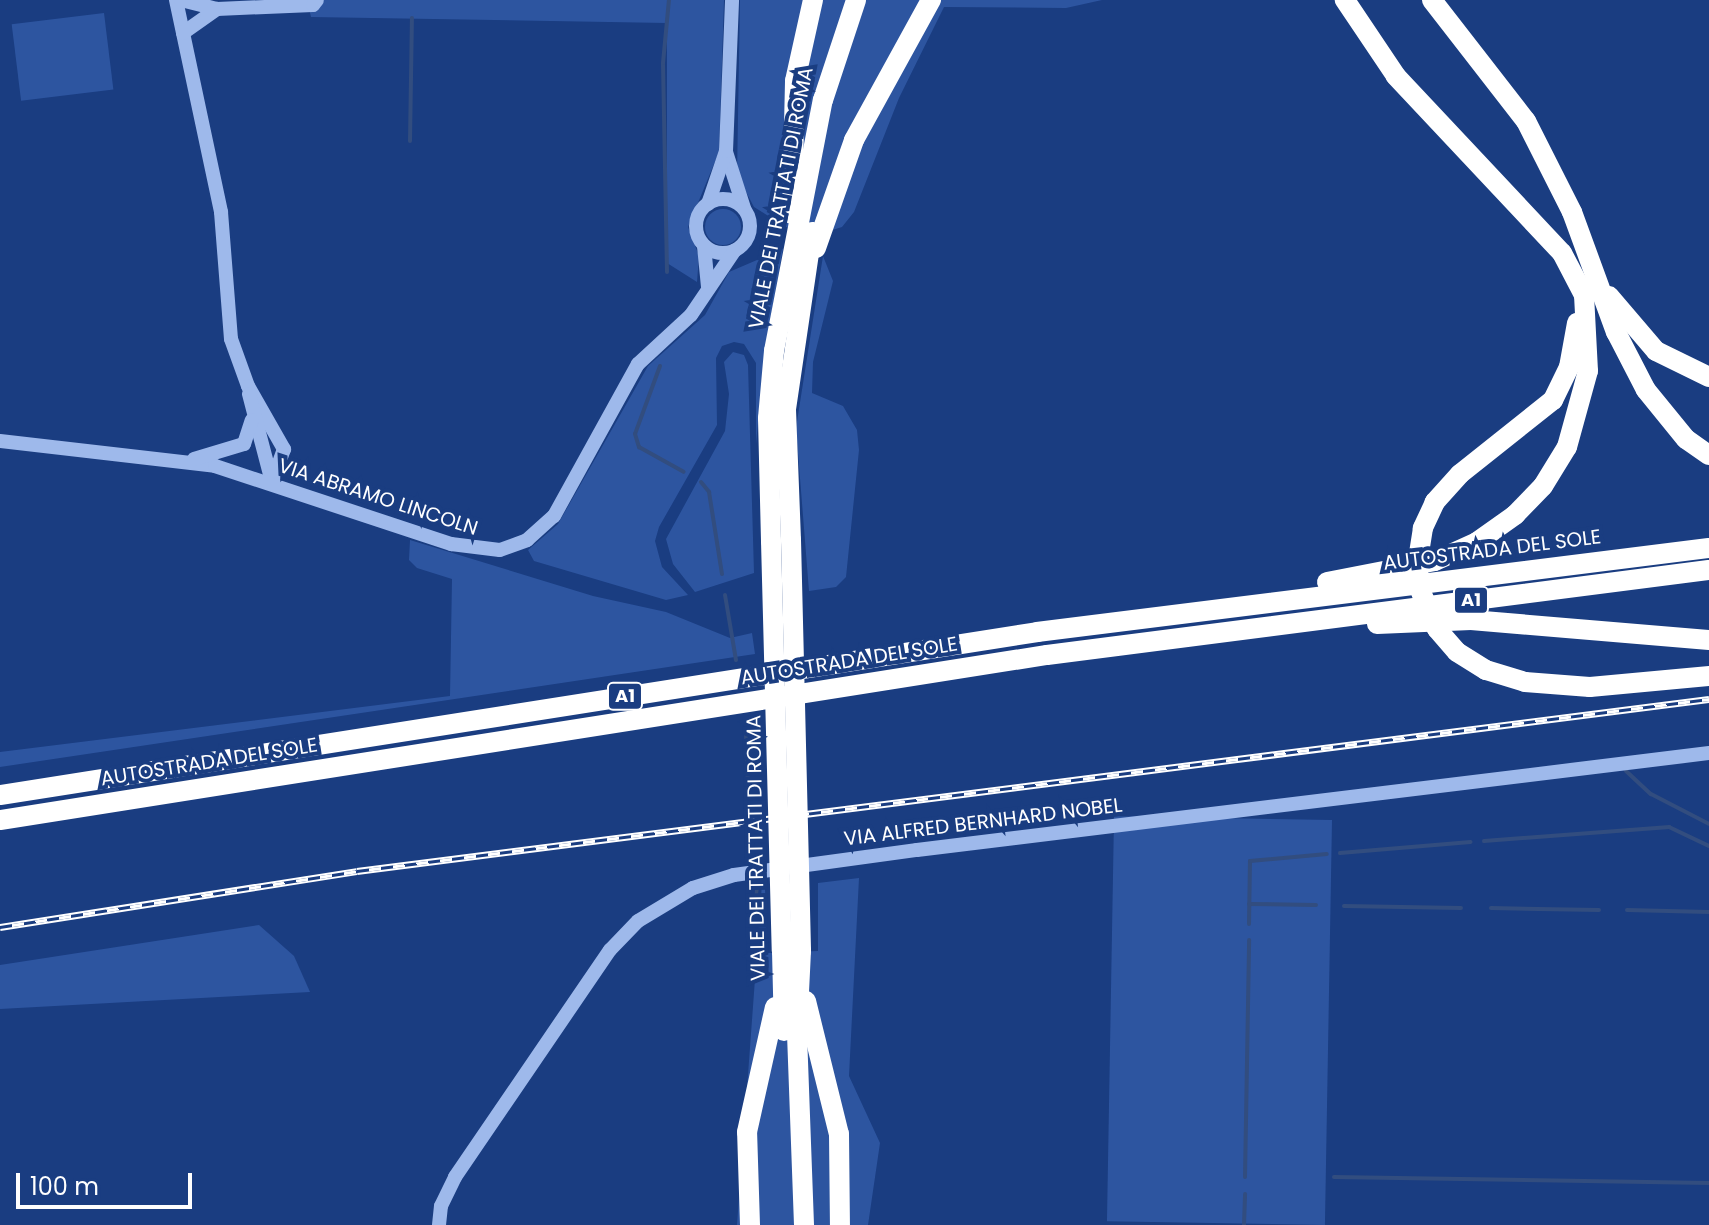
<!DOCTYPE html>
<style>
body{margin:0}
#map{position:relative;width:1709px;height:1225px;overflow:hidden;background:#1a3d81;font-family:Poppins,sans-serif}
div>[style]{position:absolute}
.green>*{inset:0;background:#2d55a0;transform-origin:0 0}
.round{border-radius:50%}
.stream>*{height:4px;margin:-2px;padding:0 2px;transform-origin:2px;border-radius:2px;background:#324d7f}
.minor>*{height:14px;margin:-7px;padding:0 7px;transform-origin:7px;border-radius:7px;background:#9eb9eb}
.minor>.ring{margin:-7px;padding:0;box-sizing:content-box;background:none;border:14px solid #9eb9eb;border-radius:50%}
.highway>*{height:20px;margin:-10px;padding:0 10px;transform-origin:10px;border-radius:10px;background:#fff}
.rail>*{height:7px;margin-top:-3.5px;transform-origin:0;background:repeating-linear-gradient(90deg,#1a3d81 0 12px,#fff 0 24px);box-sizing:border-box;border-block:2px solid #fff}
.highway-bridge>*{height:20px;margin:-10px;padding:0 10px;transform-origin:10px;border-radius:10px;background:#fff}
span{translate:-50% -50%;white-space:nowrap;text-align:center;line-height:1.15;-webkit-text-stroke:8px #1a3d81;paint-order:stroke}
.shield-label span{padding:2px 6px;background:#1a3d81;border:2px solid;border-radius:6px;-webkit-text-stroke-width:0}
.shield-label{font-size:18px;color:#fff;font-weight:700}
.street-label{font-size:20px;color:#fff}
.scale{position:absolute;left:16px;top:1173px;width:176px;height:36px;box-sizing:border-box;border:4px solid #fff;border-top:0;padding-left:10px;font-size:24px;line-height:28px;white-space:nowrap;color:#fff;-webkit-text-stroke:6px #1a3d81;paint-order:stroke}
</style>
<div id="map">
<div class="green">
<i style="clip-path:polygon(307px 0,724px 0,719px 152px,688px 227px,699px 256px,697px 282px,667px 263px,667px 23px,311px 17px)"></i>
<i style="clip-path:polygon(740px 0,1102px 0,1066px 8px,944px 7px,899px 98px,854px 212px,842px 227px,823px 233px,786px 227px,754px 207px,737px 175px)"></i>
<i style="left:104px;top:13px;width:77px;height:93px;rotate:83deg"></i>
<i class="round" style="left:705px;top:209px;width:36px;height:36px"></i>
<i style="clip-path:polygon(783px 249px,765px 349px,756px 444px,756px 363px,744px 344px,734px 342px,722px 346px,716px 358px,717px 425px,659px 527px,655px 541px,662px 567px,688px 595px,666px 600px,534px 561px,528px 550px,558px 524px,648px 366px,705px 315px,729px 272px)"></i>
<i style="clip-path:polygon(823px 256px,833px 281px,813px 362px,812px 393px,843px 406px,857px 430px,859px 450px,846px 577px,836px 587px,809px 591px,796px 428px)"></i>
<i style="clip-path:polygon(733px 352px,744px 355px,748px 365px,754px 573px,695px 592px,673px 564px,666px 539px,725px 431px,729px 394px,724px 362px)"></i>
<i style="clip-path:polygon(410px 540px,593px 596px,666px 612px,730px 638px,752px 633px,755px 654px,0 767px,0 752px,450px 696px,452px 579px,417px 568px,409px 560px)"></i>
<i style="left:1332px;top:820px;width:405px;height:218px;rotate:91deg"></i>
<i style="clip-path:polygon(764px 856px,767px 953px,818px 951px,818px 883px,859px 878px,849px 1076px,880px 1143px,868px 1225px,737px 1225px)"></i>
<i style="clip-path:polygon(259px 925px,294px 956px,310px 992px,0 1009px,0 965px)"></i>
</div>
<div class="stream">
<i style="left:410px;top:141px;width:123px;rotate:-89.1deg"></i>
<i style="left:667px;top:272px;width:209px;rotate:-91.1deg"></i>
<i style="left:663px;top:63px;width:63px;rotate:-84.6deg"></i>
<i style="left:660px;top:366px;width:72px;rotate:110.2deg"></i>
<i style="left:635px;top:434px;width:14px;rotate:73deg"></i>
<i style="left:639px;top:447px;width:51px;rotate:29.1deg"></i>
<i style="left:701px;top:482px;width:13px;rotate:51deg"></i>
<i style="left:709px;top:492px;width:83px;rotate:81deg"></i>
<i style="left:725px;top:595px;width:66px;rotate:80.4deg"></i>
<i style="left:746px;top:734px;width:55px;rotate:87.9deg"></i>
<i style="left:1626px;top:771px;width:34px;rotate:43deg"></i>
<i style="left:1651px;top:794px;width:65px;rotate:27.3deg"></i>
<i style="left:1484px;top:841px;width:186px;rotate:-4.3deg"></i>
<i style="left:1669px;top:827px;width:44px;rotate:25.4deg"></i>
<i style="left:1340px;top:853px;width:131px;rotate:-4.8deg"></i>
<i style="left:1249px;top:904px;width:67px;rotate:0.9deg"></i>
<i style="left:1344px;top:906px;width:117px;rotate:1deg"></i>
<i style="left:1491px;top:908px;width:108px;rotate:1.1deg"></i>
<i style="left:1627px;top:910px;width:82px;rotate:1.4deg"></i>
<i style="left:752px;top:919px;width:30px;rotate:-81deg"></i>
<i style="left:1249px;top:924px;width:63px;rotate:-89.1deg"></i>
<i style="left:1250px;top:861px;width:77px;rotate:-5.2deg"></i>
<i style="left:1245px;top:1177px;width:237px;rotate:-89deg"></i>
<i style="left:1334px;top:1177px;width:375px;rotate:0.9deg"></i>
<i style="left:1244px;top:1225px;width:31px;rotate:-88deg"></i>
</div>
<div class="minor">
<i style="left:176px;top:0;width:217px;rotate:78deg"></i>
<i style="left:221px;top:212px;width:127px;rotate:85.5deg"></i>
<i style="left:231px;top:339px;width:50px;rotate:70.1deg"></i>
<i style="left:248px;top:386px;width:73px;rotate:60.3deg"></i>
<i style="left:284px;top:449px;width:35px;rotate:110deg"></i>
<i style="left:181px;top:0;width:37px;rotate:14deg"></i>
<i style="left:217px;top:9px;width:96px;rotate:-2.4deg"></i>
<i style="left:313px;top:5px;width:6px;rotate:-51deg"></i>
<i style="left:183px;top:33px;width:42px;rotate:-35.2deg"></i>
<i style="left:726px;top:152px;width:59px;rotate:72.2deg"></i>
<i class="ring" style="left:696px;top:199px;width:40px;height:40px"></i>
<i style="left:708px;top:204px;width:56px;rotate:-71.2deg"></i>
<i style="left:726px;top:151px;width:151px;rotate:-87.7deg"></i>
<i style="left:704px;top:246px;width:41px;rotate:84.4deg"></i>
<i style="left:249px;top:394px;width:91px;rotate:75.4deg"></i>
<i style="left:0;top:441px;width:216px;rotate:6.6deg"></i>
<i style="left:215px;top:466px;width:249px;rotate:18.3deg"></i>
<i style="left:451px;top:544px;width:49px;rotate:7deg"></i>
<i style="left:500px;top:550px;width:29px;rotate:-20deg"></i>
<i style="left:527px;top:540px;width:36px;rotate:-42deg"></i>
<i style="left:554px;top:516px;width:174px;rotate:-61.1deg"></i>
<i style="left:638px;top:364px;width:72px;rotate:-42.8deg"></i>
<i style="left:691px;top:315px;width:78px;rotate:-55.9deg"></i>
<i style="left:194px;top:459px;width:52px;rotate:-16.7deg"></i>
<i style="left:244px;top:444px;width:25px;rotate:-72deg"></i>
<i style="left:439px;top:1225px;width:19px;rotate:-84deg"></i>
<i style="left:441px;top:1206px;width:32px;rotate:-64deg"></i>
<i style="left:455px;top:1177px;width:275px;rotate:-55.7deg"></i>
<i style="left:610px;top:950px;width:40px;rotate:-46deg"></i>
<i style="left:638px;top:921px;width:64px;rotate:-31deg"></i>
<i style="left:693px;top:888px;width:43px;rotate:-17.6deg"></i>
<i style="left:734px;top:875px;width:185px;rotate:-7.8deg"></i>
<i style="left:917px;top:850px;width:798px;rotate:-6.98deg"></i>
</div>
<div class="highway">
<i style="left:1432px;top:0;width:153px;rotate:52.2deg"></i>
<i style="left:1526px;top:121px;width:102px;rotate:63.2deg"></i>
<i style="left:1572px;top:212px;width:128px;rotate:69.9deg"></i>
<i style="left:1616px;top:332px;width:65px;rotate:62.7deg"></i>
<i style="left:1646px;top:390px;width:63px;rotate:50.8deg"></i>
<i style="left:1686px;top:439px;width:28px;rotate:35deg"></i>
<i style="left:792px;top:214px;width:133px;rotate:-88.7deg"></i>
<i style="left:795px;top:81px;width:83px;rotate:-77.5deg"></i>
<i style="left:816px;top:248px;width:114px;rotate:-70.6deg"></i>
<i style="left:854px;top:140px;width:160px;rotate:-61.2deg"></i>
<i style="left:1609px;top:296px;width:72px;rotate:49.5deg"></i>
<i style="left:1656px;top:351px;width:59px;rotate:26.1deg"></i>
<i style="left:1460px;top:474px;width:119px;rotate:-38.5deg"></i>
<i style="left:1553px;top:400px;width:37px;rotate:-64deg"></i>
<i style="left:1569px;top:367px;width:45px;rotate:-79.7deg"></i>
<i style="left:791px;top:540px;width:131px;rotate:-92.2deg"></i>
<i style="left:786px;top:409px;width:179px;rotate:-81.6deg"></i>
<i style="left:771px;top:541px;width:123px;rotate:-91.4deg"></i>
<i style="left:768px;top:418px;width:67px;rotate:-84.9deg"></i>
<i style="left:774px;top:351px;width:256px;rotate:-79deg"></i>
<i style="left:823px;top:100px;width:105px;rotate:-71.7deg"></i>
<i style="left:1327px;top:582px;width:110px;rotate:-11deg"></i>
<i style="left:1435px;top:561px;width:46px;rotate:-24.3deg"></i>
<i style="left:1477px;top:542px;width:47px;rotate:-35.4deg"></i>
<i style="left:1515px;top:515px;width:40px;rotate:-46deg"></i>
<i style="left:1543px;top:486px;width:46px;rotate:-58.4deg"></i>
<i style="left:1567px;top:447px;width:79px;rotate:-74.6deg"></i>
<i style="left:1588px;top:371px;width:76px;rotate:-93deg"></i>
<i style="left:1584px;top:295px;width:47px;rotate:-117.6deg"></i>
<i style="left:1562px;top:253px;width:243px;rotate:-133.2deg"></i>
<i style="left:1396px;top:76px;width:92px;rotate:-123.9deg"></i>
<i style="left:1377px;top:624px;width:94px;rotate:-2.4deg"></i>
<i style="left:1471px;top:620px;width:239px;rotate:4.8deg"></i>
<i style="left:1525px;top:682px;width:65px;rotate:4.4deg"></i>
<i style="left:1590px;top:687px;width:120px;rotate:-5.3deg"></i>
<i style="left:0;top:795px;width:1050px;rotate:-8.93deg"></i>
<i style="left:1037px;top:632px;width:677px;rotate:-7.13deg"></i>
<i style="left:0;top:820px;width:1060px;rotate:-8.96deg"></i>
<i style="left:1047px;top:655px;width:667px;rotate:-7.32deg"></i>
<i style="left:782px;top:951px;width:80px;rotate:88.6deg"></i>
<i style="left:801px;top:951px;width:83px;rotate:92.8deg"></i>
<i style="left:797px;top:1034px;width:191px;rotate:87.9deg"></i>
<i style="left:806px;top:1001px;width:137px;rotate:76.1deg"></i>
<i style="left:839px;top:1134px;width:91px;rotate:89.4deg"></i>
<i style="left:750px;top:1225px;width:93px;rotate:-91.8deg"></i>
<i style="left:747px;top:1132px;width:128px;rotate:-77.4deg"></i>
</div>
<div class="rail">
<i style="left:0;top:927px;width:361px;rotate:-8.9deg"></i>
<i style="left:357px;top:871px;width:1363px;rotate:-7.25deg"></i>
</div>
<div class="highway-bridge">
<i style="left:1460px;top:474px;width:38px;rotate:132deg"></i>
<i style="left:1435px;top:502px;width:29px;rotate:115deg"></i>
<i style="left:1423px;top:528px;width:36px;rotate:99deg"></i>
<i style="left:1417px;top:564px;width:28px;rotate:82deg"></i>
<i style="left:1421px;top:592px;width:40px;rotate:66.6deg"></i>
<i style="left:1437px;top:629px;width:30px;rotate:49deg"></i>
<i style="left:1457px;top:652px;width:34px;rotate:32deg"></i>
<i style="left:1486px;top:670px;width:41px;rotate:17.1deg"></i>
<i style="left:791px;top:540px;width:411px;rotate:88.6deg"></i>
<i style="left:771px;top:541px;width:410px;rotate:88.5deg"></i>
</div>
<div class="shield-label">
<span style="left:1471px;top:600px">A1</span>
<span style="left:625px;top:696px">A1</span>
</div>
<div class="street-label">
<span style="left:781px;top:198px;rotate:-79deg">VIALE DEI TRATTATI DI ROMA</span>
<span style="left:378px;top:497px;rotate:18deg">VIA ABRAMO LINCOLN</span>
<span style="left:1492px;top:550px;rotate:-7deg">AUTOSTRADA DEL SOLE</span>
<span style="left:849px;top:661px;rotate:-9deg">AUTOSTRADA DEL SOLE</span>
<span style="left:209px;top:762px;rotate:-9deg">AUTOSTRADA DEL SOLE</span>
<span style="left:983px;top:822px;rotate:-7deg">VIA ALFRED BERNHARD NOBEL</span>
<span style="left:756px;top:848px;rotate:-91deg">VIALE DEI TRATTATI DI ROMA</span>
</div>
<div class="scale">100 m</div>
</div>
